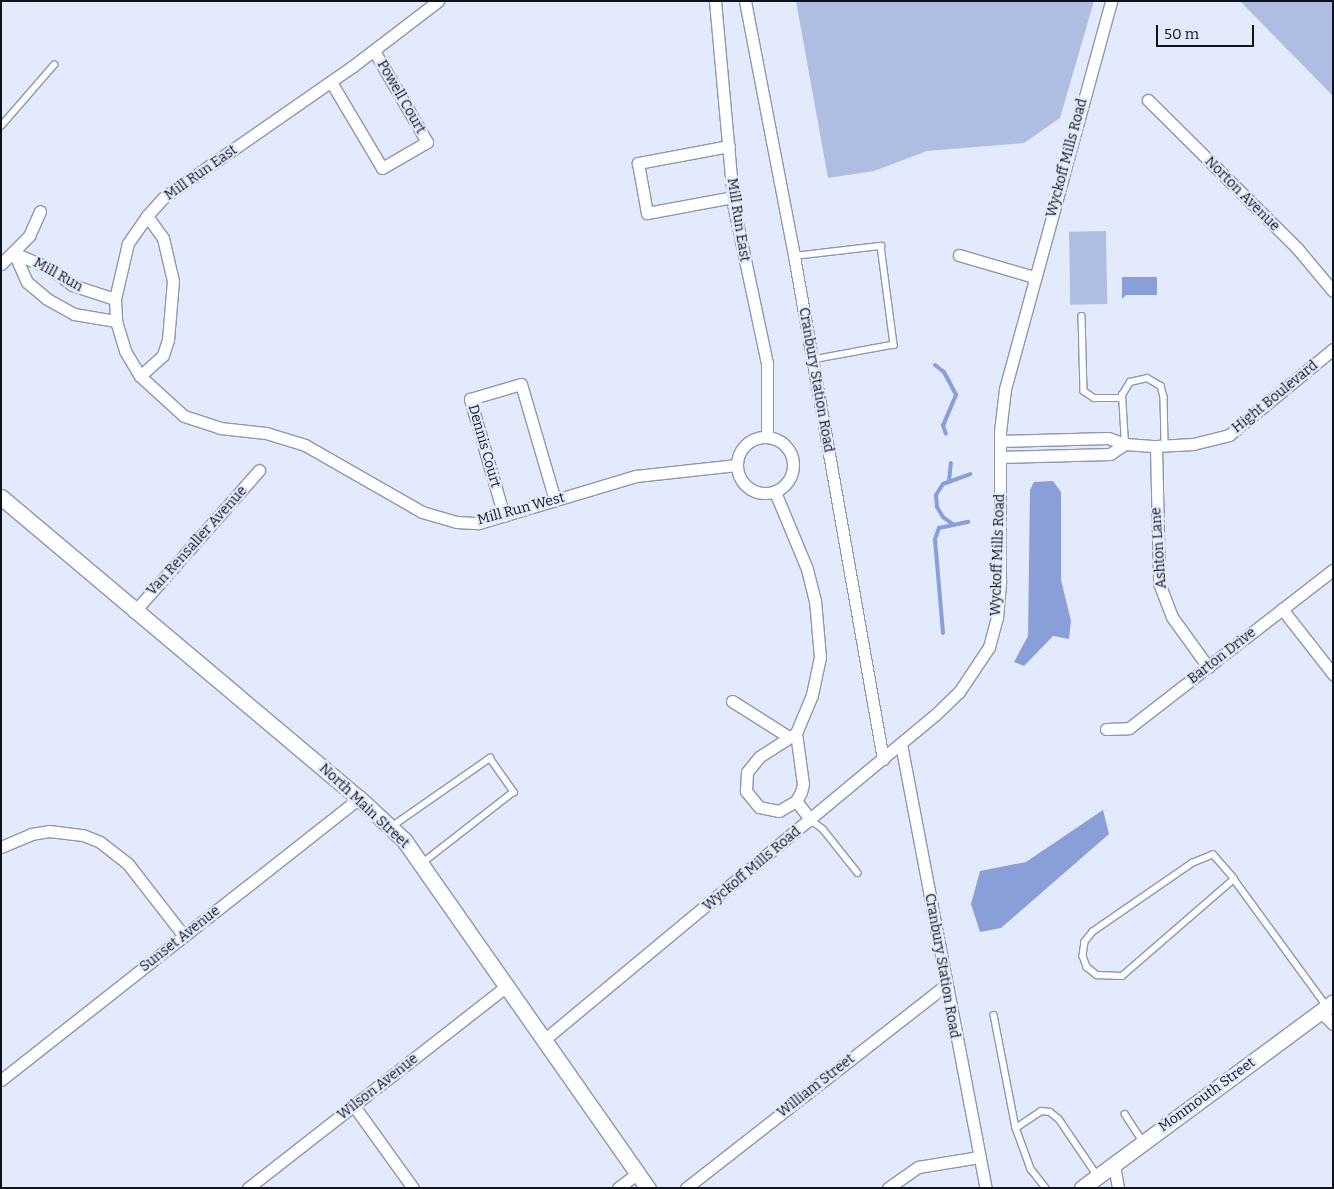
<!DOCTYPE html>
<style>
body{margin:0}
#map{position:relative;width:1334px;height:1189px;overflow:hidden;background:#e3eafb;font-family:Bitter,serif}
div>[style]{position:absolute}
.green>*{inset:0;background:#afbde2;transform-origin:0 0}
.water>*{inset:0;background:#8a9ed8}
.stream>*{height:4px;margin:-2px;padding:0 2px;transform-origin:2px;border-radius:2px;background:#8a9ed8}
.roads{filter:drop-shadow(1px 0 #8d97b1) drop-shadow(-1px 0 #8d97b1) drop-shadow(0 1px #8d97b1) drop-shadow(0 -1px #8d97b1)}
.lane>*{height:5.5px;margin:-2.75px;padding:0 2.75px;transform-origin:2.75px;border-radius:2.75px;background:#fff}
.street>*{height:11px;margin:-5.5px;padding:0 5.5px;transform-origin:5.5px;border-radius:5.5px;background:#fff}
.street>.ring{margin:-5.5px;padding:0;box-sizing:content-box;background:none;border:11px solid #fff;border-radius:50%}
.secondary>*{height:15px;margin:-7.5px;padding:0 7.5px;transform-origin:7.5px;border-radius:7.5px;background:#fff}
span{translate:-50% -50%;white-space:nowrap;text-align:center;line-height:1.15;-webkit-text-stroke:4px #e3eafb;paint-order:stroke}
.street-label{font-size:14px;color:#0e121b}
.frame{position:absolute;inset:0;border:2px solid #0e121b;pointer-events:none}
.scale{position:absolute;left:1156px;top:25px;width:98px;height:22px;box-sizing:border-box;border:2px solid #0e121b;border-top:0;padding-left:6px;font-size:15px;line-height:18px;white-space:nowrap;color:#0e121b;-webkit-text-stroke:4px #e3eafb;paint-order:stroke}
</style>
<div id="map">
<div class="green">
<i style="clip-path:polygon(796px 1px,1094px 1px,1060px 118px,1024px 143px,927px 151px,874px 171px,828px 178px)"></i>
<i style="clip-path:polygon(1240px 1px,1333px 1px,1333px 96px)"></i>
<i style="left:1106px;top:231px;width:73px;height:37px;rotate:89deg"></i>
</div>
<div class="water">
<i style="clip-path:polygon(1122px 277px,1157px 277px,1157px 295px,1126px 295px,1122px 299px)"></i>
<i style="clip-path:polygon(1053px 481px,1061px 492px,1061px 580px,1071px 621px,1069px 639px,1053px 636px,1024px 666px,1014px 662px,1028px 636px,1030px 490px,1034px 482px)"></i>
<i style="clip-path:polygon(1103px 810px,1109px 834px,1001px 928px,980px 932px,971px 904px,980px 871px,1026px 862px)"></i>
</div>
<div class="stream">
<i style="left:935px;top:365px;width:11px;rotate:38deg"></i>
<i style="left:944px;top:372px;width:26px;rotate:62deg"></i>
<i style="left:956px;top:395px;width:33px;rotate:113deg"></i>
<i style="left:943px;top:425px;width:9px;rotate:72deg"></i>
<i style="left:949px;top:481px;width:18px;rotate:-84deg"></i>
<i style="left:954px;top:525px;width:14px;rotate:-144deg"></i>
<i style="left:943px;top:517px;width:12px;rotate:-121deg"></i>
<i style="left:937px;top:507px;width:12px;rotate:-95deg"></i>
<i style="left:936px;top:495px;width:13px;rotate:-58deg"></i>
<i style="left:943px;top:484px;width:29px;rotate:-20deg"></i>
<i style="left:943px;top:633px;width:94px;rotate:-94.9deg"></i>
<i style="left:935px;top:539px;width:12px;rotate:-70deg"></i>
<i style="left:939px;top:528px;width:30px;rotate:-12deg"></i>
</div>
<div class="roads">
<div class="lane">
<i style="left:1px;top:126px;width:81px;rotate:-49deg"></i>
<i style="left:794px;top:256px;width:88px;rotate:-6.6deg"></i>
<i style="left:881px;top:246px;width:100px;rotate:82.5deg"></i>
<i style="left:894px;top:345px;width:83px;rotate:169.6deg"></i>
<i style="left:1082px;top:316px;width:75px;rotate:88.5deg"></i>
<i style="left:1084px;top:391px;width:12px;rotate:35deg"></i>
<i style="left:1094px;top:398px;width:28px"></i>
<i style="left:1125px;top:444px;width:49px;rotate:-93.5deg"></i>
<i style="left:1122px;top:395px;width:15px;rotate:-58deg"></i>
<i style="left:1130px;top:382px;width:17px;rotate:-13deg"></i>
<i style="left:1147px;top:378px;width:16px;rotate:30deg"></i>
<i style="left:1161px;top:386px;width:11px;rotate:75deg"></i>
<i style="left:1164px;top:397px;width:48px;rotate:88.8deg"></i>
<i style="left:811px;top:820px;width:15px;rotate:37deg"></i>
<i style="left:823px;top:829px;width:56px;rotate:51.5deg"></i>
<i style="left:391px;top:827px;width:121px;rotate:-34.9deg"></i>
<i style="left:490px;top:758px;width:42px;rotate:54.8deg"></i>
<i style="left:514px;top:792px;width:117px;rotate:142deg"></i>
<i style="left:1234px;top:879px;width:32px;rotate:-131deg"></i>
<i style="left:1213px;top:855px;width:22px;rotate:158deg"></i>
<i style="left:1193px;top:863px;width:121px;rotate:145.4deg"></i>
<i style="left:1093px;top:932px;width:13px;rotate:129deg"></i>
<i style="left:1085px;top:942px;width:14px;rotate:98deg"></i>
<i style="left:1083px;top:956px;width:12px;rotate:70deg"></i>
<i style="left:1087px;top:967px;width:13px;rotate:39deg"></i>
<i style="left:1097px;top:975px;width:25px;rotate:2deg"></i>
<i style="left:1122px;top:976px;width:148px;rotate:-40.9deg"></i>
<i style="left:1234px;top:879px;width:156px;rotate:53.9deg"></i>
<i style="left:994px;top:1015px;width:115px;rotate:79deg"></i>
<i style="left:1016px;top:1128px;width:44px;rotate:69.9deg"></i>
<i style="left:1031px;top:1169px;width:24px;rotate:52deg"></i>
<i style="left:1125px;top:1114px;width:33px;rotate:57deg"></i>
<i style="left:1016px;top:1128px;width:30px;rotate:-34deg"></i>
<i style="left:1041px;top:1111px;width:9px;rotate:6deg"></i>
<i style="left:1050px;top:1112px;width:11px;rotate:38deg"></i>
<i style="left:1059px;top:1119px;width:68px;rotate:55.8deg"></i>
</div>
<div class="street">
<i style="left:438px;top:1px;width:107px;rotate:142.6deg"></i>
<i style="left:353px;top:66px;width:231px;rotate:145.2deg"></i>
<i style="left:163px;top:198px;width:24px;rotate:132deg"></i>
<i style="left:147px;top:216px;width:33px;rotate:125deg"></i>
<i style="left:128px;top:243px;width:57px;rotate:103.1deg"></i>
<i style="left:115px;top:299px;width:22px;rotate:87deg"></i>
<i style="left:116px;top:321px;width:31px;rotate:73deg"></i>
<i style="left:125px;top:351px;width:29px;rotate:59deg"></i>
<i style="left:140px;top:376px;width:59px;rotate:42.3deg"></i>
<i style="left:184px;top:416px;width:38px;rotate:18deg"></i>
<i style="left:220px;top:428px;width:46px;rotate:6.2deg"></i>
<i style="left:266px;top:433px;width:41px;rotate:17.1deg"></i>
<i style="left:305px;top:445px;width:135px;rotate:29.8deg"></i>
<i style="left:422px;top:512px;width:36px;rotate:16deg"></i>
<i style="left:457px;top:522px;width:22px;rotate:3deg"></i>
<i style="left:479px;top:523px;width:164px;rotate:-16.7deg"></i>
<i style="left:636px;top:476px;width:101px;rotate:-6.3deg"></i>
<i style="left:715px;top:1px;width:208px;rotate:84.8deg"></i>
<i style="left:734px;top:208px;width:158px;rotate:78deg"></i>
<i style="left:767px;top:363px;width:74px;rotate:90deg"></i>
<i style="left:745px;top:1px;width:260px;rotate:79.1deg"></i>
<i style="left:794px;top:256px;width:511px;rotate:79.97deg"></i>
<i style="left:331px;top:82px;width:100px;rotate:59.3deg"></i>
<i style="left:382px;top:168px;width:52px;rotate:-30deg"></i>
<i style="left:427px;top:142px;width:105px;rotate:-120.2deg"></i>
<i style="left:1148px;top:100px;width:210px;rotate:44.8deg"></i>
<i style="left:1297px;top:248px;width:56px;rotate:50.1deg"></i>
<i style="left:729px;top:146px;width:93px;rotate:169.4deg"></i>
<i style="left:638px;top:163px;width:51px;rotate:79.8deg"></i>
<i style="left:647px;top:213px;width:87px;rotate:-10.5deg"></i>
<i style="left:14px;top:253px;width:32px;rotate:66deg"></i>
<i style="left:27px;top:282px;width:26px;rotate:40deg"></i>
<i style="left:47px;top:299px;width:31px;rotate:29deg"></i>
<i style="left:74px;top:314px;width:43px;rotate:9.5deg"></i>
<i style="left:14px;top:253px;width:40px;rotate:23.4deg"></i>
<i style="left:51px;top:269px;width:26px;rotate:37deg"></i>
<i style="left:72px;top:285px;width:45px;rotate:18deg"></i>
<i style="left:959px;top:255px;width:78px;rotate:16.3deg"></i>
<i style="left:1px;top:264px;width:40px;rotate:-45deg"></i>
<i style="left:29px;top:236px;width:27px;rotate:-66deg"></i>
<i style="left:140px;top:376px;width:31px;rotate:-42deg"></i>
<i style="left:163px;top:355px;width:16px;rotate:-72deg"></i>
<i style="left:168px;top:340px;width:59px;rotate:-85.2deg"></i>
<i style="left:173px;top:281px;width:44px;rotate:-103.1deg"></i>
<i style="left:163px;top:238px;width:27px;rotate:-126deg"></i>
<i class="ring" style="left:737px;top:437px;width:45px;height:45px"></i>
<i style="left:1000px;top:441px;width:108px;rotate:-1.6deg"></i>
<i style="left:1108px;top:438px;width:18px;rotate:19deg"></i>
<i style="left:1125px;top:444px;width:31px;rotate:4deg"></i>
<i style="left:1156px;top:446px;width:37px;rotate:-3deg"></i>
<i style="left:1193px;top:444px;width:37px;rotate:-14deg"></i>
<i style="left:1229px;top:435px;width:135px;rotate:-39.6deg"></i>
<i style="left:1156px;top:446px;width:137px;rotate:88.7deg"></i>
<i style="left:1159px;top:583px;width:36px;rotate:69deg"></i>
<i style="left:1172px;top:617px;width:62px;rotate:54.2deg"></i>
<i style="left:1000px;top:457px;width:110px;rotate:-1.6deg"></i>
<i style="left:1110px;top:454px;width:18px;rotate:-34deg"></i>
<i style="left:775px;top:492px;width:83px;rotate:67.4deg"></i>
<i style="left:807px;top:569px;width:32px;rotate:76deg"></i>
<i style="left:815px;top:600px;width:57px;rotate:85deg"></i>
<i style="left:820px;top:657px;width:39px;rotate:102deg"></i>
<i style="left:812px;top:695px;width:41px;rotate:112.8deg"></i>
<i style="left:796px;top:733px;width:51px;rotate:82.2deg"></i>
<i style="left:803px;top:784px;width:8px;rotate:104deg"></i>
<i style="left:801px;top:792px;width:10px;rotate:119deg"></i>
<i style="left:796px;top:801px;width:20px;rotate:150deg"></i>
<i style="left:779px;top:811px;width:20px;rotate:-169deg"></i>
<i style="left:759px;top:807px;width:21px;rotate:-129deg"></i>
<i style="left:746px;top:791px;width:19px;rotate:-87deg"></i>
<i style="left:747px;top:772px;width:19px;rotate:-51deg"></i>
<i style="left:759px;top:757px;width:44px;rotate:-33deg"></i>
<i style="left:504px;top:516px;width:122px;rotate:-106.2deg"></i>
<i style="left:470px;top:399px;width:53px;rotate:-16.4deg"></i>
<i style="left:521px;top:384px;width:121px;rotate:73.7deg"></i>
<i style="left:1282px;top:609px;width:83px;rotate:51.9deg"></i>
<i style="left:134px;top:612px;width:189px;rotate:-48.6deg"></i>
<i style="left:732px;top:701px;width:67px;rotate:32.3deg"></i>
<i style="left:1106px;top:729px;width:23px;rotate:-2deg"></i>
<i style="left:1129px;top:728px;width:258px;rotate:-37.8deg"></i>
<i style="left:901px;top:744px;width:452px;rotate:79.2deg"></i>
<i style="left:796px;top:801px;width:24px;rotate:52deg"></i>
<i style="left:1px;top:847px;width:33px;rotate:-23deg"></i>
<i style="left:31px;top:834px;width:18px;rotate:-9deg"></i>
<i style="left:49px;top:831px;width:34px;rotate:7deg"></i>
<i style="left:83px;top:835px;width:18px;rotate:22deg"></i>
<i style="left:100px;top:842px;width:36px;rotate:38deg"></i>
<i style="left:128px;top:864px;width:91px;rotate:52.1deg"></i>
<i style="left:1321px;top:1012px;width:17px;rotate:45deg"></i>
<i style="left:545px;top:1039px;width:508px;rotate:-39.73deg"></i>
<i style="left:936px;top:714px;width:32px;rotate:-44deg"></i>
<i style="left:959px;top:692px;width:54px;rotate:-56.3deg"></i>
<i style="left:989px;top:647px;width:30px;rotate:-75deg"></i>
<i style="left:997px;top:618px;width:37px;rotate:-85deg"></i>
<i style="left:1000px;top:581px;width:149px;rotate:-90deg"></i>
<i style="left:1000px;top:432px;width:43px;rotate:-83.4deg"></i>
<i style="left:1005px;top:389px;width:402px;rotate:-74.7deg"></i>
<i style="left:1px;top:1080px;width:456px;rotate:-38.2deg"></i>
<i style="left:354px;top:1106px;width:101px;rotate:54.3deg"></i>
<i style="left:1114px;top:1165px;width:23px;rotate:80deg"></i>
<i style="left:248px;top:1188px;width:328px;rotate:-38deg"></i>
<i style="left:618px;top:1188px;width:25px;rotate:-37deg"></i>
<i style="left:686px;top:1188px;width:330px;rotate:-38deg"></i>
<i style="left:888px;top:1188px;width:37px;rotate:-35deg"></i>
<i style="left:918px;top:1167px;width:62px;rotate:-9.3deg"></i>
</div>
<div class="secondary">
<i style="left:1px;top:497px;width:468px;rotate:40.1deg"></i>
<i style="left:359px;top:798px;width:62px;rotate:43deg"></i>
<i style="left:404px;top:840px;width:425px;rotate:55deg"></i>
<i style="left:1082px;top:1188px;width:312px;rotate:-36.5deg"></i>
</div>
</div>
<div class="street-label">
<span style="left:401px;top:97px;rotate:60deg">Powell Court</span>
<span style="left:1067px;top:158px;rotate:-75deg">Wyckoff Mills Road</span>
<span style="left:201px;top:173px;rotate:-35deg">Mill Run East</span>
<span style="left:1242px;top:194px;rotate:45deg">Norton Avenue</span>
<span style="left:738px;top:220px;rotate:81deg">Mill Run East</span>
<span style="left:58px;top:275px;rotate:29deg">Mill Run</span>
<span style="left:816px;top:380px;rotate:80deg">Cranbury Station Road</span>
<span style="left:1275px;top:397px;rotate:-39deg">Hight Boulevard</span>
<span style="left:484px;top:446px;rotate:74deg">Dennis Court</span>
<span style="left:521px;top:509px;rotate:-15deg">Mill Run West</span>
<span style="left:197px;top:541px;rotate:-48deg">Van Rensaller Avenue</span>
<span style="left:1159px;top:548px;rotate:-94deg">Ashton Lane</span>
<span style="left:998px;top:555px;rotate:-88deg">Wyckoff Mills Road</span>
<span style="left:1222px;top:656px;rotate:-38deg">Barton Drive</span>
<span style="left:364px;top:806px;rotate:43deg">North Main Street</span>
<span style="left:752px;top:869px;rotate:-40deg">Wyckoff Mills Road</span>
<span style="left:180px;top:939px;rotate:-38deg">Sunset Avenue</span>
<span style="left:942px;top:966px;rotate:80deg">Cranbury Station Road</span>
<span style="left:816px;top:1086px;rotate:-38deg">William Street</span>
<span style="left:378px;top:1087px;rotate:-38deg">Wilson Avenue</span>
<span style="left:1207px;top:1095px;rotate:-36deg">Monmouth Street</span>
</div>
<div class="frame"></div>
<div class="scale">50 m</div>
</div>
